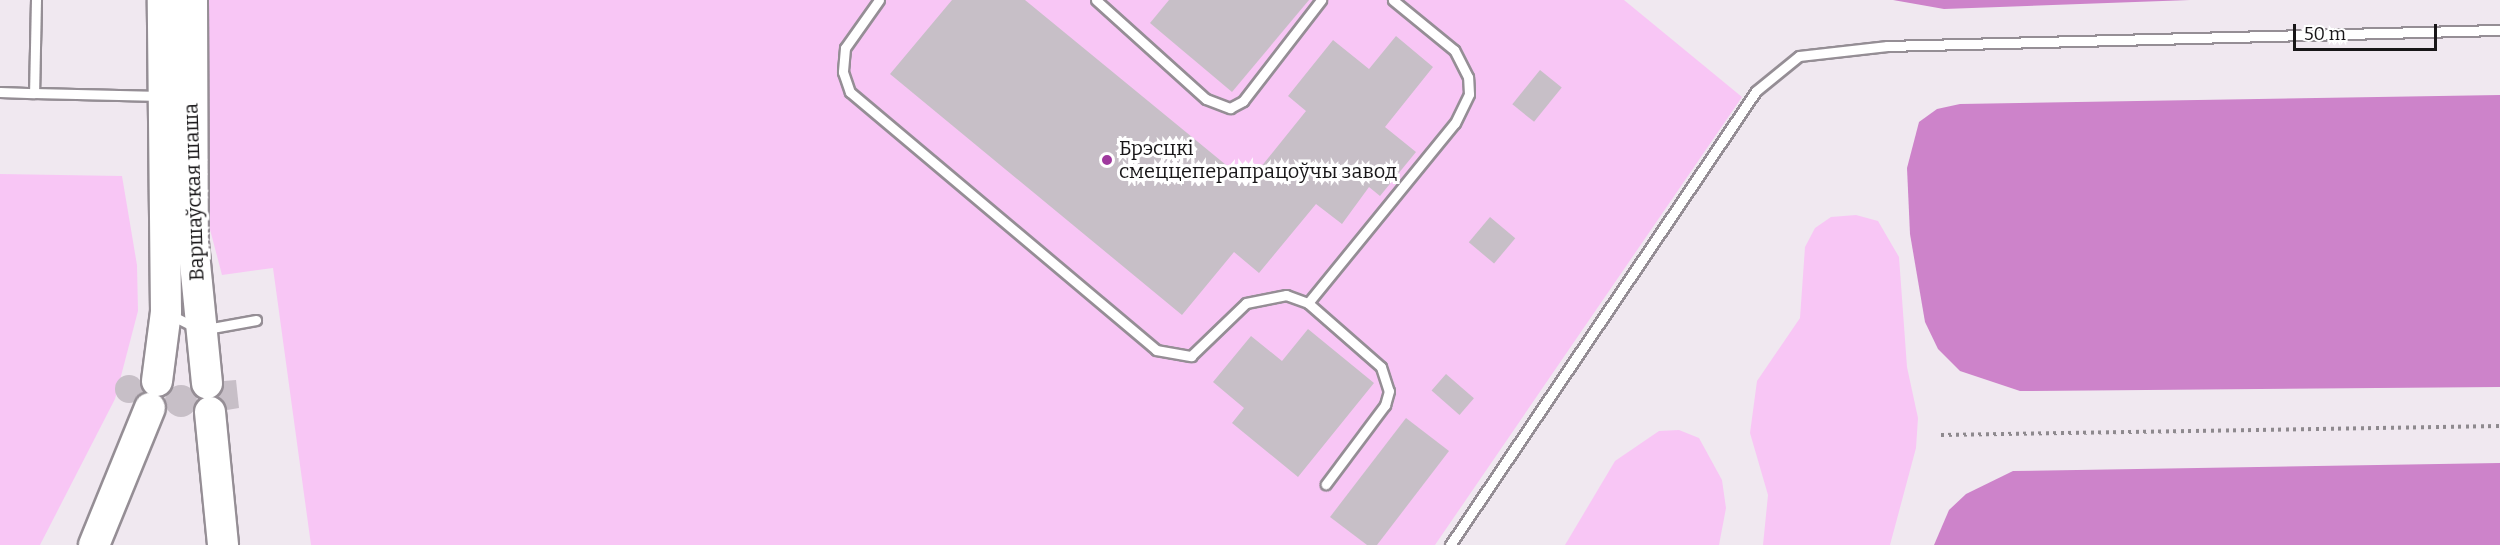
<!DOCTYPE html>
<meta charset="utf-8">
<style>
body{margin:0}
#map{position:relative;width:2500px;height:545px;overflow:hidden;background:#f0e8f0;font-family:Bitter,serif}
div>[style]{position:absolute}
.green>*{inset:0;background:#f8c6f5}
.water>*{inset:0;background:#cd83ca}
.building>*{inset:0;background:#c7bfc7;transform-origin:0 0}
.round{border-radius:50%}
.path>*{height:4px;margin-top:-2px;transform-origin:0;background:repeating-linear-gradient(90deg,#8e898e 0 3px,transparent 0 7.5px)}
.roads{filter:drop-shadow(2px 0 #958e95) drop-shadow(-2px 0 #958e95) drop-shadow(0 2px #958e95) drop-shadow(0 -2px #958e95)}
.service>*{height:9px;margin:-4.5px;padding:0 4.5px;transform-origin:4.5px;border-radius:4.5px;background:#fff}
.trunk>*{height:30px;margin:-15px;padding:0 15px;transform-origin:15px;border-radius:15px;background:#fff}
.dots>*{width:16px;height:16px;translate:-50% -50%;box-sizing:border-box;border:3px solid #fff;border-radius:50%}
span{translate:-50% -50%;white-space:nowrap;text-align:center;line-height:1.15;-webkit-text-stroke:6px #fff;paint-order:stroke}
.poi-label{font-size:20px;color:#181618}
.left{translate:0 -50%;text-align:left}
.street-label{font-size:20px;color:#181618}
.scale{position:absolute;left:2293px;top:24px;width:144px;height:27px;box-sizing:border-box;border:3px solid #181618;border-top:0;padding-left:8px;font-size:18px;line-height:21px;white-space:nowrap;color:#181618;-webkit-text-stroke:4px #fff;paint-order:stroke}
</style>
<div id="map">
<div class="green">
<i style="clip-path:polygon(205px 0,1624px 0,1742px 97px,1435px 545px,311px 545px,273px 268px,222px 275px,207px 218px)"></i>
<i style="clip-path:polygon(0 174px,122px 176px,137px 265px,138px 311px,115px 399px,40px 545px,0 545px)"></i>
<i style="clip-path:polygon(1856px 215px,1878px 221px,1899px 257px,1907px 367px,1918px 418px,1916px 448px,1890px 545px,1763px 545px,1768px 495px,1750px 433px,1757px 381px,1800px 318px,1805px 247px,1815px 228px,1831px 217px)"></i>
<i style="clip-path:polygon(1679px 430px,1699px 438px,1722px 480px,1726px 508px,1719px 545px,1565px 545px,1615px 461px,1659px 431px)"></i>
</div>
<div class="water">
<i style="clip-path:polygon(1893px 0,2190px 0,1944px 9px)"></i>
<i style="clip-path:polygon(2500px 95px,2500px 387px,2020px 391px,1960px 371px,1938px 349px,1925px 322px,1910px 234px,1907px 168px,1919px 122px,1937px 109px,1960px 104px)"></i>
<i style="clip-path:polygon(2500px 463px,2500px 545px,1934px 545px,1949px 510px,1966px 494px,2013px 471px)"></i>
</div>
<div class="building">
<i style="clip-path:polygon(952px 0,1025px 0,1248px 183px,1306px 111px,1288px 96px,1333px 40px,1369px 69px,1396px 36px,1433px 67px,1385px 127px,1416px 152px,1380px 196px,1369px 187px,1342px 224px,1316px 204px,1259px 273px,1234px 252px,1182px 315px,890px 74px)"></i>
<i style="clip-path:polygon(1169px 0,1309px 0,1232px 92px,1150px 23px)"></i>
<i style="left:1540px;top:70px;width:28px;height:44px;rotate:39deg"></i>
<i style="left:1490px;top:217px;width:33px;height:33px;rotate:40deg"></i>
<i style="clip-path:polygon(1308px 329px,1374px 383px,1298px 477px,1232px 423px,1244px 408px,1213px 382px,1251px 336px,1282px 361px)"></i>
<i style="left:1446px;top:374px;width:37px;height:22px;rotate:41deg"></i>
<i class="round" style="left:115px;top:375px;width:28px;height:28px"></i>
<i style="clip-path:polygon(236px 380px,239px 408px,227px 410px,218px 397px,224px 381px)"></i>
<i class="round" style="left:165px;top:385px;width:32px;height:32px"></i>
<i style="clip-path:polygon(1406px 418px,1449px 451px,1377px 545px,1367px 545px,1330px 517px)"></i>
</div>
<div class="path">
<i style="left:1941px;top:435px;width:559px;rotate:-0.92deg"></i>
</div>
<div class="roads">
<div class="service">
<i style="left:36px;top:0;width:93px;rotate:91.2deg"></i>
<i style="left:34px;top:93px;width:127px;rotate:1.4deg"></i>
<i style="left:879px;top:0;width:59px;rotate:125.3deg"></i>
<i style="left:845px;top:48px;width:24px;rotate:95deg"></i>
<i style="left:843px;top:72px;width:21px;rotate:71deg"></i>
<i style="left:850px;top:92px;width:400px;rotate:40.1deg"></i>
<i style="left:1156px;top:350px;width:36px;rotate:10deg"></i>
<i style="left:1191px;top:356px;width:76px;rotate:-43.9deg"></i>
<i style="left:1246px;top:303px;width:41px;rotate:-11.3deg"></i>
<i style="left:1286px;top:295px;width:23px;rotate:20deg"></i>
<i style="left:1308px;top:303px;width:97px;rotate:41.2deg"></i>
<i style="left:1381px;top:367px;width:25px;rotate:72deg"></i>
<i style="left:1389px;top:391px;width:15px;rotate:106deg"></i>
<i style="left:1385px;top:405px;width:99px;rotate:126.8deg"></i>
<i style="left:1096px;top:0;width:148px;rotate:42deg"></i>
<i style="left:1206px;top:99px;width:26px;rotate:21deg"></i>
<i style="left:1230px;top:108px;width:15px;rotate:-28deg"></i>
<i style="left:1243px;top:101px;width:128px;rotate:-52.3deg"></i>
<i style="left:0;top:92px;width:34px;rotate:2deg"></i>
<i style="left:1308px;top:303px;width:232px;rotate:-50.8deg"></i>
<i style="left:1455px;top:123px;width:32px;rotate:-64deg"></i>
<i style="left:1469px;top:94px;width:17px;rotate:-93deg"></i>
<i style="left:1468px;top:77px;width:30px;rotate:-117deg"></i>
<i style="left:1454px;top:50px;width:79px;rotate:-140.7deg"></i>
<i style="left:171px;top:315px;width:34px;rotate:27deg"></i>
<i style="left:201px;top:330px;width:56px;rotate:-10.3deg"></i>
<i style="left:1450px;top:545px;width:547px;rotate:-56.02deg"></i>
<i style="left:1756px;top:91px;width:55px;rotate:-39.1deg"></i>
<i style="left:1799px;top:56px;width:89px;rotate:-6.5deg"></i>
<i style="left:1887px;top:46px;width:613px;rotate:-1.5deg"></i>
</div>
<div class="trunk">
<i style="left:192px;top:0;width:243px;rotate:89.8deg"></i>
<i style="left:193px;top:243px;width:141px;rotate:84.3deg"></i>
<i style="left:157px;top:381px;width:70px;rotate:-82.6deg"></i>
<i style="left:166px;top:312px;width:312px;rotate:-90.6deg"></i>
<i style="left:210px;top:412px;width:134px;rotate:84.4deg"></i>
<i style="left:94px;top:545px;width:148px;rotate:-67.8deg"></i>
</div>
</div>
<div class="dots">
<i style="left:1107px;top:160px;background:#9f399e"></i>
</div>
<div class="poi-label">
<span class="left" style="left:1119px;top:160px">Брэсцкі<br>смеццеперапрацоўчы завод</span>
</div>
<div class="street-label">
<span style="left:194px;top:192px;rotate:-92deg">Варшаўская шаша</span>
</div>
<div class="scale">50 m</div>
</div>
